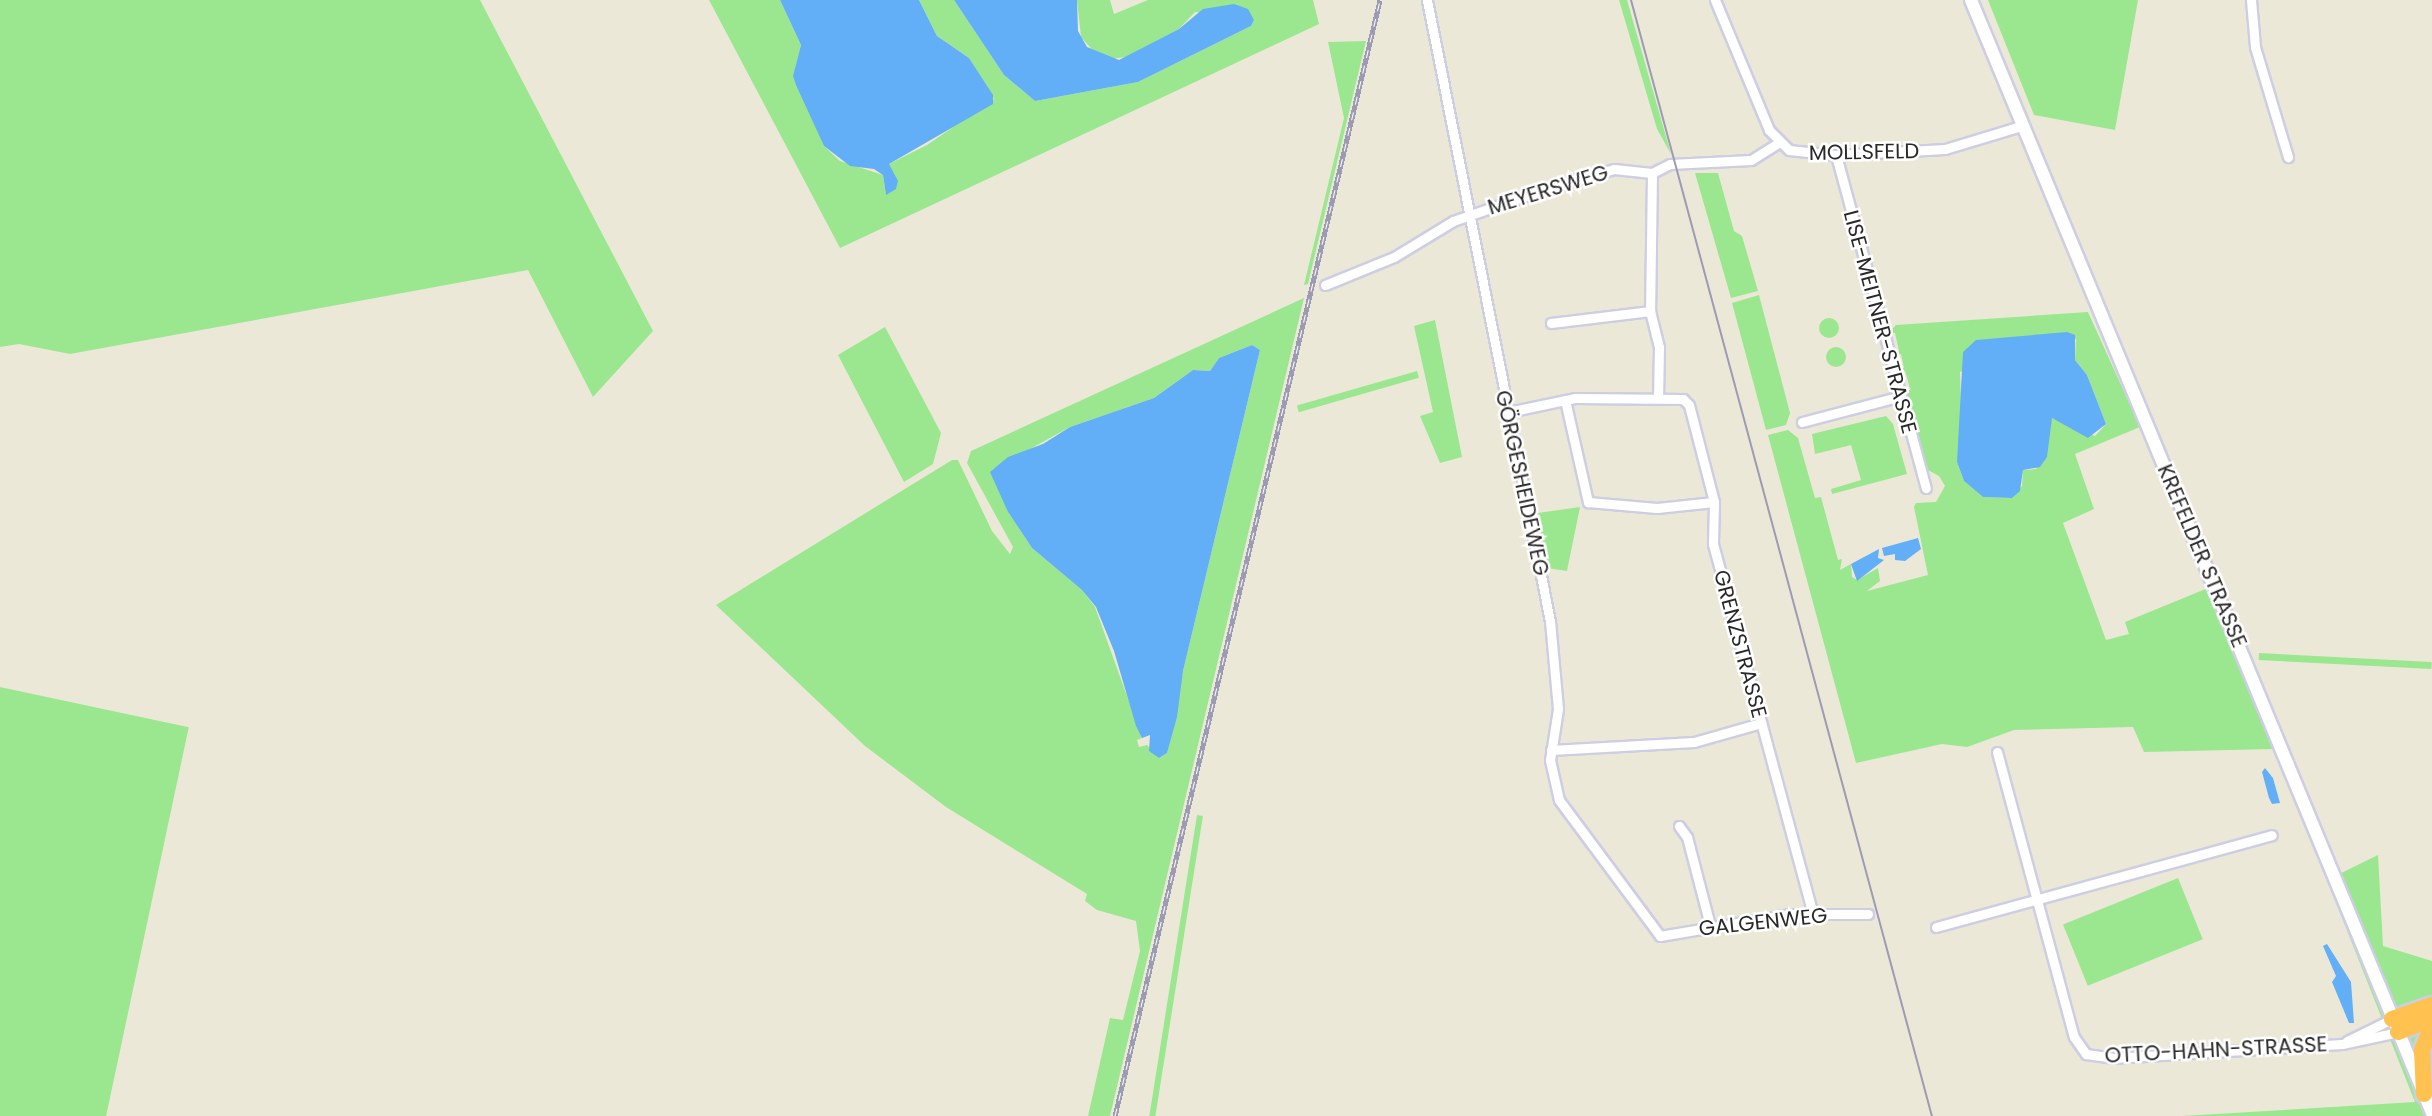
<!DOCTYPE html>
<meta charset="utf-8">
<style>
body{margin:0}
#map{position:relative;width:2432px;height:1116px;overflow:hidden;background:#ece8d8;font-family:Poppins,sans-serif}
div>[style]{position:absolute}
.green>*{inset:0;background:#9be790;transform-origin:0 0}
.round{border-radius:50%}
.water>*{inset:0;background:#62aff7}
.roads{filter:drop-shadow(2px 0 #cecee3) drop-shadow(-2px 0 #cecee3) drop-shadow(0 2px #cecee3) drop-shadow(0 -2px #cecee3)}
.minor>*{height:9px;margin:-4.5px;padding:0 4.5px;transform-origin:4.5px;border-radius:4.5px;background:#fff}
.secondary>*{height:12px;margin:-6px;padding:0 6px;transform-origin:6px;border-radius:6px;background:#fff}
.motorway>*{height:16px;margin:-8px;padding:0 8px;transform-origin:8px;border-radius:8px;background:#ffc250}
.tram>*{height:2px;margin:-1px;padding:0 1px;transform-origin:1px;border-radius:1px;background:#9d9bb4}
.rail>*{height:5px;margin-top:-2.5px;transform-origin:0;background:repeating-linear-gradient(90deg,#fff 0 8px,#9d9bb4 0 16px);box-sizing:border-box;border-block:2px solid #9d9bb4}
span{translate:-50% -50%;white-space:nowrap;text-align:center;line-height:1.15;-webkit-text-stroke:5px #fff;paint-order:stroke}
.street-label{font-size:21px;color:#282828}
</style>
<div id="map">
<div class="green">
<i style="clip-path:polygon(0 0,480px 0,653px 331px,593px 397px,528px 270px,70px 354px,19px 344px,0 347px)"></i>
<i style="clip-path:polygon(709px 0,780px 0,801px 45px,795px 69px,824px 146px,840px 161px,883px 175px,886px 195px,889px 164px,927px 145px,994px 99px,969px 58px,937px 36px,919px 0,954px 0,1004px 75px,1035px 101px,1138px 82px,1251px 26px,1254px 20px,1195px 12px,1179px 29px,1126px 57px,1111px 59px,1096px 54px,1081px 37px,1077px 0,1110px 0,1114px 14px,1148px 0,1313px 0,1319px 24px,840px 248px)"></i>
<i style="clip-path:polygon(1619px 0,1627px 0,1671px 154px,1657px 129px)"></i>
<i style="clip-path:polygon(1988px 0,2138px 0,2115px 130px,2034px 115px)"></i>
<i style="clip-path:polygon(1366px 41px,1308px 284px,1304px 285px,1344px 118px,1328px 42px)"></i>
<i style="clip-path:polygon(1695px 173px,1718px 173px,1734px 231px,1742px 236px,1758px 291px,1731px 298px)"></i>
<i style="clip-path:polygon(1759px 295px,1790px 413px,1786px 425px,1766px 430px,1732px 303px)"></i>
<i style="clip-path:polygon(evenodd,1304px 298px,1110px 1116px,1088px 1116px,1110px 1018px,1123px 1020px,1140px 951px,1136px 921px,1097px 910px,1085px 901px,1087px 894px,946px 807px,865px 746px,716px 605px,952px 460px,958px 460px,992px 531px,1010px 554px,1013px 547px,967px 463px,971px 451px,1304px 298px,1252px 345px,1260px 350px,1183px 671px,1167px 753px,1159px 758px,1147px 745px,1139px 747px,1137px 740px,1142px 738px,1095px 607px,1082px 590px,1032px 548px,1008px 512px,992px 470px,1070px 427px,1154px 398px,1193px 370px,1210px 371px,1219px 358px,1252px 345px)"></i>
<i style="clip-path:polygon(evenodd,2088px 312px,2140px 427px,2075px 454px,2094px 509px,2063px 523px,2106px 640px,2129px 634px,2125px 622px,2208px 588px,2274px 749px,2144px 752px,2133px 727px,2014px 730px,1967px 747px,1942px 744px,1856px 763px,1768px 435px,1788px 430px,1798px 438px,1815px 498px,1821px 497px,1838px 560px,1842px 559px,1840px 570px,1851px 564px,1852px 577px,1857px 580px,1878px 568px,1880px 581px,1867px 591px,1928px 575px,1914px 507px,1916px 503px,1936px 502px,1945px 486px,1939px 476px,1926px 469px,1904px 390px,1910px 388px,1905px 371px,1899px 369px,1904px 368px,1901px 354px,1895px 355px,1899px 351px,1895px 333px,1889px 332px,1896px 325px,2088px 312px,2076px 339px,2075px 360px,2087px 375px,2106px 424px,2095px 436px,2052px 418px,2036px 469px,2023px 470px,2022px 486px,2012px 498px,1983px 497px,1964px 481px,1957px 462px,1962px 434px,1960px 372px,2076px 339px)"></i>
<i class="round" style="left:1819px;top:318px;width:20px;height:20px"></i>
<i style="clip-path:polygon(1435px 320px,1462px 457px,1440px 463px,1420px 416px,1433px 412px,1414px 326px)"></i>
<i style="clip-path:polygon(885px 327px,941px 433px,933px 464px,904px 482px,838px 355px)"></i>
<i class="round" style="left:1826px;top:347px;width:20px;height:20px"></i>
<i style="left:1417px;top:371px;width:7px;height:125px;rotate:74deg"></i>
<i style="clip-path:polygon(1886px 416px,1893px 424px,1907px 474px,1832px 494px,1831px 489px,1861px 480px,1851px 445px,1815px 454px,1812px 434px)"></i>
<i style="clip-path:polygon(1580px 507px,1567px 571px,1547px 568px,1538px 513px)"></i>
<i style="left:2259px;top:653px;width:173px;height:7px;rotate:3deg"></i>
<i style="left:0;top:687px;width:193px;height:429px;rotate:12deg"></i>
<i style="left:1197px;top:815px;width:6px;height:309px;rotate:9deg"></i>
<i style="clip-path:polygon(2378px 855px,2383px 946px,2432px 961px,2432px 1116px,2182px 1116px,2415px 1102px,2327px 880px)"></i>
<i style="left:2178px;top:878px;width:66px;height:124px;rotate:68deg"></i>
</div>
<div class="water">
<i style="clip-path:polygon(780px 0,919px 0,937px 36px,969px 58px,993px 95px,993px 104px,889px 164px,898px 181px,896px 189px,886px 195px,883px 175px,874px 169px,850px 166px,824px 146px,796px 85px,793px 76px,801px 45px)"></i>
<i style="clip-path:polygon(954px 0,1077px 0,1078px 31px,1087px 47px,1119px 60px,1179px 29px,1203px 9px,1234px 4px,1248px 9px,1254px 20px,1251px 26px,1138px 82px,1035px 101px,1004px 75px)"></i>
<i style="clip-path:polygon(2067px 332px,2075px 335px,2075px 360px,2087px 375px,2106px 424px,2088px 438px,2052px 418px,2047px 457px,2040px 467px,2023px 470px,2020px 491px,2012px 498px,1983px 497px,1964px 481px,1957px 462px,1963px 352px,1976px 340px)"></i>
<i style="clip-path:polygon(1252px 345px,1260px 350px,1183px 671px,1177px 717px,1167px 753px,1159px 758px,1149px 751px,1150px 735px,1142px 738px,1136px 726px,1114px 651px,1096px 607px,1082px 590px,1032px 548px,1008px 512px,990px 472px,1008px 457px,1043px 444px,1070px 427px,1154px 398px,1193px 370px,1210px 371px,1219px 358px)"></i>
<i style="clip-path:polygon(1918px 538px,1921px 549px,1905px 561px,1895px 560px,1895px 554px,1884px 556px,1882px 548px)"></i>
<i style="clip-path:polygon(1879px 549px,1878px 558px,1884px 560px,1857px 581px,1851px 564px)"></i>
<i style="clip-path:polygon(2265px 768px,2273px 778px,2280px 803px,2272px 804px,2269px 798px,2262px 772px)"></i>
<i style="clip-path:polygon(2327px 944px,2351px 982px,2354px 1023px,2349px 1023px,2332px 982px,2336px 976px,2323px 946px)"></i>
</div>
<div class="roads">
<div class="minor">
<i style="left:1427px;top:0;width:633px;rotate:78.8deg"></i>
<i style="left:1550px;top:621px;width:88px;rotate:84.8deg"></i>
<i style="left:1558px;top:709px;width:52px;rotate:98.9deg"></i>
<i style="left:1550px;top:760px;width:41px;rotate:77.3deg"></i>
<i style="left:1559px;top:800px;width:169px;rotate:53.4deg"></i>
<i style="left:1660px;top:936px;width:132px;rotate:-9.6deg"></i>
<i style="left:1790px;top:914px;width:78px"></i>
<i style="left:1715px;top:0;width:141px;rotate:67.4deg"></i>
<i style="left:1769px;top:130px;width:28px;rotate:45deg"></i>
<i style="left:1789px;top:150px;width:47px;rotate:6.1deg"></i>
<i style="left:1836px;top:155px;width:109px;rotate:-3.2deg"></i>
<i style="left:1945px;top:149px;width:79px;rotate:-16.8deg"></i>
<i style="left:2251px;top:0;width:47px;rotate:85.1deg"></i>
<i style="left:2255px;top:47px;width:115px;rotate:73.3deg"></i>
<i style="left:1836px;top:155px;width:345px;rotate:74.9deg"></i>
<i style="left:1652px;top:173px;width:138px;rotate:90.8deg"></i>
<i style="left:1650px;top:311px;width:37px;rotate:76deg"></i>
<i style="left:1659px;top:347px;width:51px;rotate:91.1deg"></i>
<i style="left:1325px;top:285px;width:74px;rotate:-22.1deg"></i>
<i style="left:1394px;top:257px;width:69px;rotate:-31.4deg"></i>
<i style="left:1453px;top:221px;width:95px;rotate:-19deg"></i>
<i style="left:1543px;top:190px;width:74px;rotate:-16.5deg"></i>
<i style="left:1614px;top:169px;width:38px;rotate:6deg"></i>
<i style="left:1652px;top:173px;width:20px;rotate:-27deg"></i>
<i style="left:1670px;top:164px;width:81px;rotate:-2.8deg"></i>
<i style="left:1751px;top:160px;width:32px;rotate:-32deg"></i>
<i style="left:1551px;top:323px;width:100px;rotate:-6.9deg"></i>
<i style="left:1565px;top:400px;width:105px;rotate:77.3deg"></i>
<i style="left:1588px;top:502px;width:69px;rotate:5deg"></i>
<i style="left:1657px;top:508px;width:57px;rotate:-6deg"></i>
<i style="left:1508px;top:412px;width:68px;rotate:-11.8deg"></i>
<i style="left:1575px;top:398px;width:108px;rotate:0.5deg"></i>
<i style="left:1683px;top:399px;width:8px;rotate:45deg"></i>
<i style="left:1689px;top:405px;width:100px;rotate:75.5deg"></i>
<i style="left:1714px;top:502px;width:42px;rotate:91.4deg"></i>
<i style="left:1713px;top:544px;width:383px;rotate:74.9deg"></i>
<i style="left:1802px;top:422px;width:102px;rotate:-14.7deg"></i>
<i style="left:1551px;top:750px;width:143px;rotate:-3.2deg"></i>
<i style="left:1694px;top:742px;width:70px;rotate:-15.8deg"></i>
<i style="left:1997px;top:752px;width:295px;rotate:74.9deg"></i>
<i style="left:2074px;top:1037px;width:21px;rotate:55deg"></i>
<i style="left:2086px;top:1054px;width:27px;rotate:8deg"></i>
<i style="left:2113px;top:1058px;width:229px;rotate:-3.5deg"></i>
<i style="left:2342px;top:1044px;width:57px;rotate:-12.1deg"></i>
<i style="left:1679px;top:826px;width:14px;rotate:54deg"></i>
<i style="left:1687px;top:837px;width:91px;rotate:75.4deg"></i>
<i style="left:1936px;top:927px;width:348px;rotate:-15.3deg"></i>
<i style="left:2347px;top:1041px;width:50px;rotate:-26.1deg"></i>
</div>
<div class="secondary">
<i style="left:1971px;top:0;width:1205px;rotate:67.5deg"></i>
</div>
<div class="motorway">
<i style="left:2392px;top:1019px;width:42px;rotate:-19.3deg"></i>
<i style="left:2398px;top:1032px;width:36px;rotate:-21deg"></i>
<i style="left:2424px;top:1094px;width:44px;rotate:-92.6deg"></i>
<i style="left:2422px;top:1050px;width:26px;rotate:-67deg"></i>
</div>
</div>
<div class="tram">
<i style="left:1631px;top:0;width:1156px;rotate:74.91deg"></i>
</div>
<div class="rail">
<i style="left:1115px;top:1116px;width:1147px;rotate:-76.64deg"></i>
</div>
<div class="street-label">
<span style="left:1864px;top:152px;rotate:-1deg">MOLLSFELD</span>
<span style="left:1548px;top:190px;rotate:-17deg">MEYERSWEG</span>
<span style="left:1880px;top:322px;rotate:75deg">LISE-MEITNER-STRASSE</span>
<span style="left:1522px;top:483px;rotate:78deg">GÖRGESHEIDEWEG</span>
<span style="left:2202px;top:556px;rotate:67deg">KREFELDER STRASSE</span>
<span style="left:1740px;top:644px;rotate:75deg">GRENZSTRASSE</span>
<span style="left:1763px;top:922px;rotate:-6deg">GALGENWEG</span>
<span style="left:2216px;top:1050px;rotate:-3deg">OTTO-HAHN-STRASSE</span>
</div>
</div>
